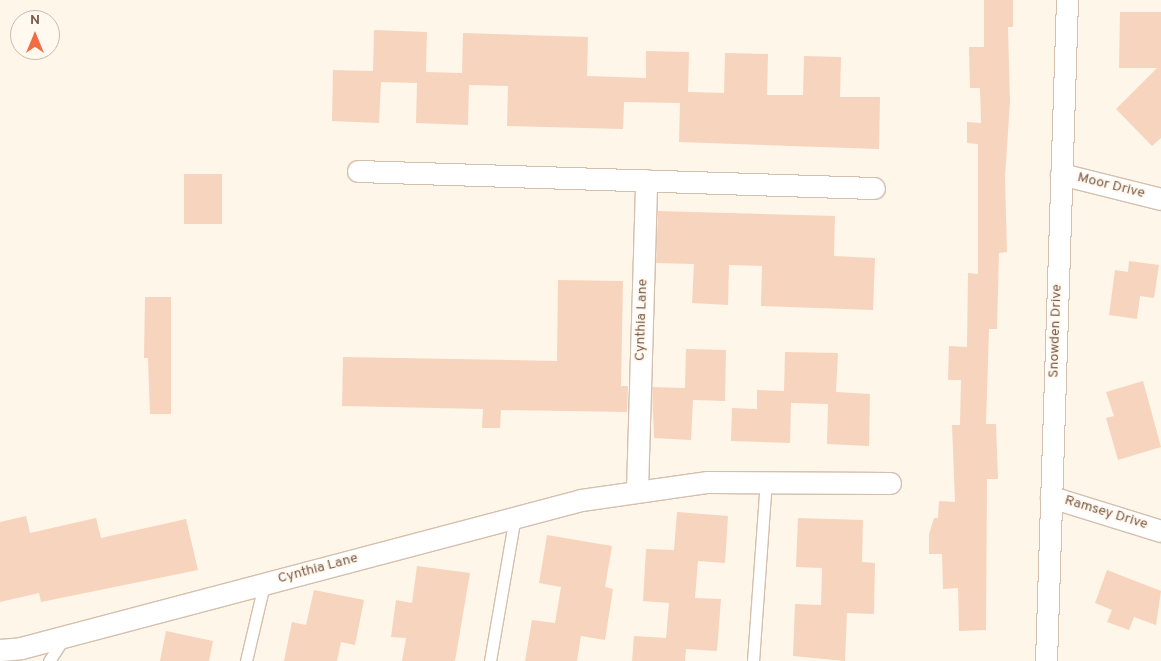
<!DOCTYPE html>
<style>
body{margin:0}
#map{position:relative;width:1161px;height:661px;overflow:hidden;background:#fef6e8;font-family:Overpass,sans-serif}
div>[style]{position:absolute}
.building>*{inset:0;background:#f7d4bd;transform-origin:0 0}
.roads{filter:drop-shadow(1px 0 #d5bfae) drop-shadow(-1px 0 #d5bfae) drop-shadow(0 1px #d5bfae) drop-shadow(0 -1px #d5bfae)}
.lane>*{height:11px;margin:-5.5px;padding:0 5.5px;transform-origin:5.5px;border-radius:5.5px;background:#fff}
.street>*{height:21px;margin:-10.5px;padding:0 10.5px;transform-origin:10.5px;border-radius:10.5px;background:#fff}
span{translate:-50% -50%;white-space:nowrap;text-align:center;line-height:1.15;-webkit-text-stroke:4px #fff9f0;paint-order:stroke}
.street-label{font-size:14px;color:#7c5b48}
.north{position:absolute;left:10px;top:10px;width:50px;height:50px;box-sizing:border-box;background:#fff9f0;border:1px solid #cbbaad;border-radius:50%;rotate:0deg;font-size:14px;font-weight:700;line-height:20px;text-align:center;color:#7c5b48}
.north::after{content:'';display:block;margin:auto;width:18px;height:22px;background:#f36b42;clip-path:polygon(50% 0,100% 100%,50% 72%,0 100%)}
</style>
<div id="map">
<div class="building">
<i style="clip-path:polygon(984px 0,1013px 0,1013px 27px,1008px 27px,1010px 102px,1005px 177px,1007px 252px,999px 253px,997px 329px,989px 329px,986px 424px,996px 424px,998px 479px,987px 479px,986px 630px,959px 631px,958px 588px,943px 589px,942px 554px,929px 554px,929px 534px,934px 518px,938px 518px,939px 501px,955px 502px,952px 425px,960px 425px,961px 380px,948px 380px,949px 346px,967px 347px,968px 273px,978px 274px,978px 144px,967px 143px,967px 122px,981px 123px,980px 88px,970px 88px,969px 47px,984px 47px)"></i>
<i style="clip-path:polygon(1120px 12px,1161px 12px,1161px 138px,1152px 146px,1116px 109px,1157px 68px,1119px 68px)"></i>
<i style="clip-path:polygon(374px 30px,427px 32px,426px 72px,462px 73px,463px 33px,588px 37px,587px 76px,646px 78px,646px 51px,689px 52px,688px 92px,724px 93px,725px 53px,768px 54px,767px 95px,803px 95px,804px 56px,841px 57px,840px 97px,880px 97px,879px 149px,679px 142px,680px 103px,624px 102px,623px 129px,507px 126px,508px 86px,469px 85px,468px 125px,416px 123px,417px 83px,381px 82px,379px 123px,332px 121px,333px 70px,373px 71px)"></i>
<i style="left:184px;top:174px;width:38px;height:50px"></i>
<i style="clip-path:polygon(658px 211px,835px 216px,834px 256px,875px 258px,873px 310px,761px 306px,762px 266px,729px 265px,728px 305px,692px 303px,694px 264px,656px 263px)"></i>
<i style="clip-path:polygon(1129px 261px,1159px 265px,1154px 298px,1140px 296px,1137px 319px,1109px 315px,1115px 270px,1128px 272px)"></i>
<i style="clip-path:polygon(558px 280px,623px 281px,621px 386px,628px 386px,627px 412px,501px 410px,500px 428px,482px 428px,483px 409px,342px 406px,343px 357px,557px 361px)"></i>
<i style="clip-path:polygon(145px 297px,171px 297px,171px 414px,150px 414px,148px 358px,144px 358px)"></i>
<i style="clip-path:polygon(686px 349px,726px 350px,725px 401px,693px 400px,691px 440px,654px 438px,652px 387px,685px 388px)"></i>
<i style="clip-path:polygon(785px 352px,838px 353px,836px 392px,870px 394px,869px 446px,827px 444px,828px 404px,791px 403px,790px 443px,731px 441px,732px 408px,757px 409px,757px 390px,784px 391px)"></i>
<i style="clip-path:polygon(1143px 381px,1161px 447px,1118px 460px,1106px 418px,1114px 416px,1106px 392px)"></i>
<i style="clip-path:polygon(677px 512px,728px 516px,725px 563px,698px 561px,695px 598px,721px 599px,717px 651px,686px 649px,685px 661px,632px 661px,634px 636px,666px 638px,669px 603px,643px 601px,646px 549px,674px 550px)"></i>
<i style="clip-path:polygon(26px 516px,30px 533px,96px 518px,101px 538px,186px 519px,198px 570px,41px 602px,39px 593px,0 602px,0 522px)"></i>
<i style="clip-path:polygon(798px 518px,863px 520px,862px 562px,875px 563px,874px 614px,847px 613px,845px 661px,793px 656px,795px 604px,821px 605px,822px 568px,796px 567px)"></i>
<i style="clip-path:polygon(547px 535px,612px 546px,605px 587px,613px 589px,605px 640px,581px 636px,577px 661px,525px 661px,532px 620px,555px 623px,561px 587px,539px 583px)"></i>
<i style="clip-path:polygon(417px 566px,470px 573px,455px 661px,402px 661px,406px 638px,391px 637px,396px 600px,412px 603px)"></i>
<i style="clip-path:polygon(1107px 570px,1161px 591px,1156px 625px,1134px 617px,1129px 630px,1107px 622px,1112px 610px,1095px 603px)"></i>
<i style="clip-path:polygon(314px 590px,364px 600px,355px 645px,341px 642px,337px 661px,284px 661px,292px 622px,306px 625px)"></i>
<i style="clip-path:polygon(166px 631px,213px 641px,209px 661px,160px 661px)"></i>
</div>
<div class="roads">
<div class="lane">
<i style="left:49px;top:661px;width:27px;rotate:-57deg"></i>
<i style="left:246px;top:661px;width:79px;rotate:-76.8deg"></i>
<i style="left:490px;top:661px;width:146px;rotate:-80.2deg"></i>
<i style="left:753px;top:661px;width:181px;rotate:-85.9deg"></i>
</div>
<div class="street">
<i style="left:358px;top:171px;width:516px;rotate:1.89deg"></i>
<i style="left:1061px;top:174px;width:103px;rotate:14deg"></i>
<i style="left:637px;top:490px;width:310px;rotate:-88.3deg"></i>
<i style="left:1051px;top:497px;width:115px;rotate:17.2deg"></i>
<i style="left:0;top:650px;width:21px;rotate:-5deg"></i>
<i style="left:21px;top:648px;width:579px;rotate:-14.8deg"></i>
<i style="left:581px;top:500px;width:128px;rotate:-8.1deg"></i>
<i style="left:708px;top:482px;width:182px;rotate:0.3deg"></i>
<i style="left:1046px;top:661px;width:661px;rotate:-88.18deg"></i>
</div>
</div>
<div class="street-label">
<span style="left:1111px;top:186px;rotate:14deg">Moor Drive</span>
<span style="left:642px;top:320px;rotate:-88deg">Cynthia Lane</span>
<span style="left:1056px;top:331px;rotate:-88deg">Snowden Drive</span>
<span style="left:1106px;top:513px;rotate:17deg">Ramsey Drive</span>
<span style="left:318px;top:569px;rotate:-15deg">Cynthia Lane</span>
</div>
<div class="north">N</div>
</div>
